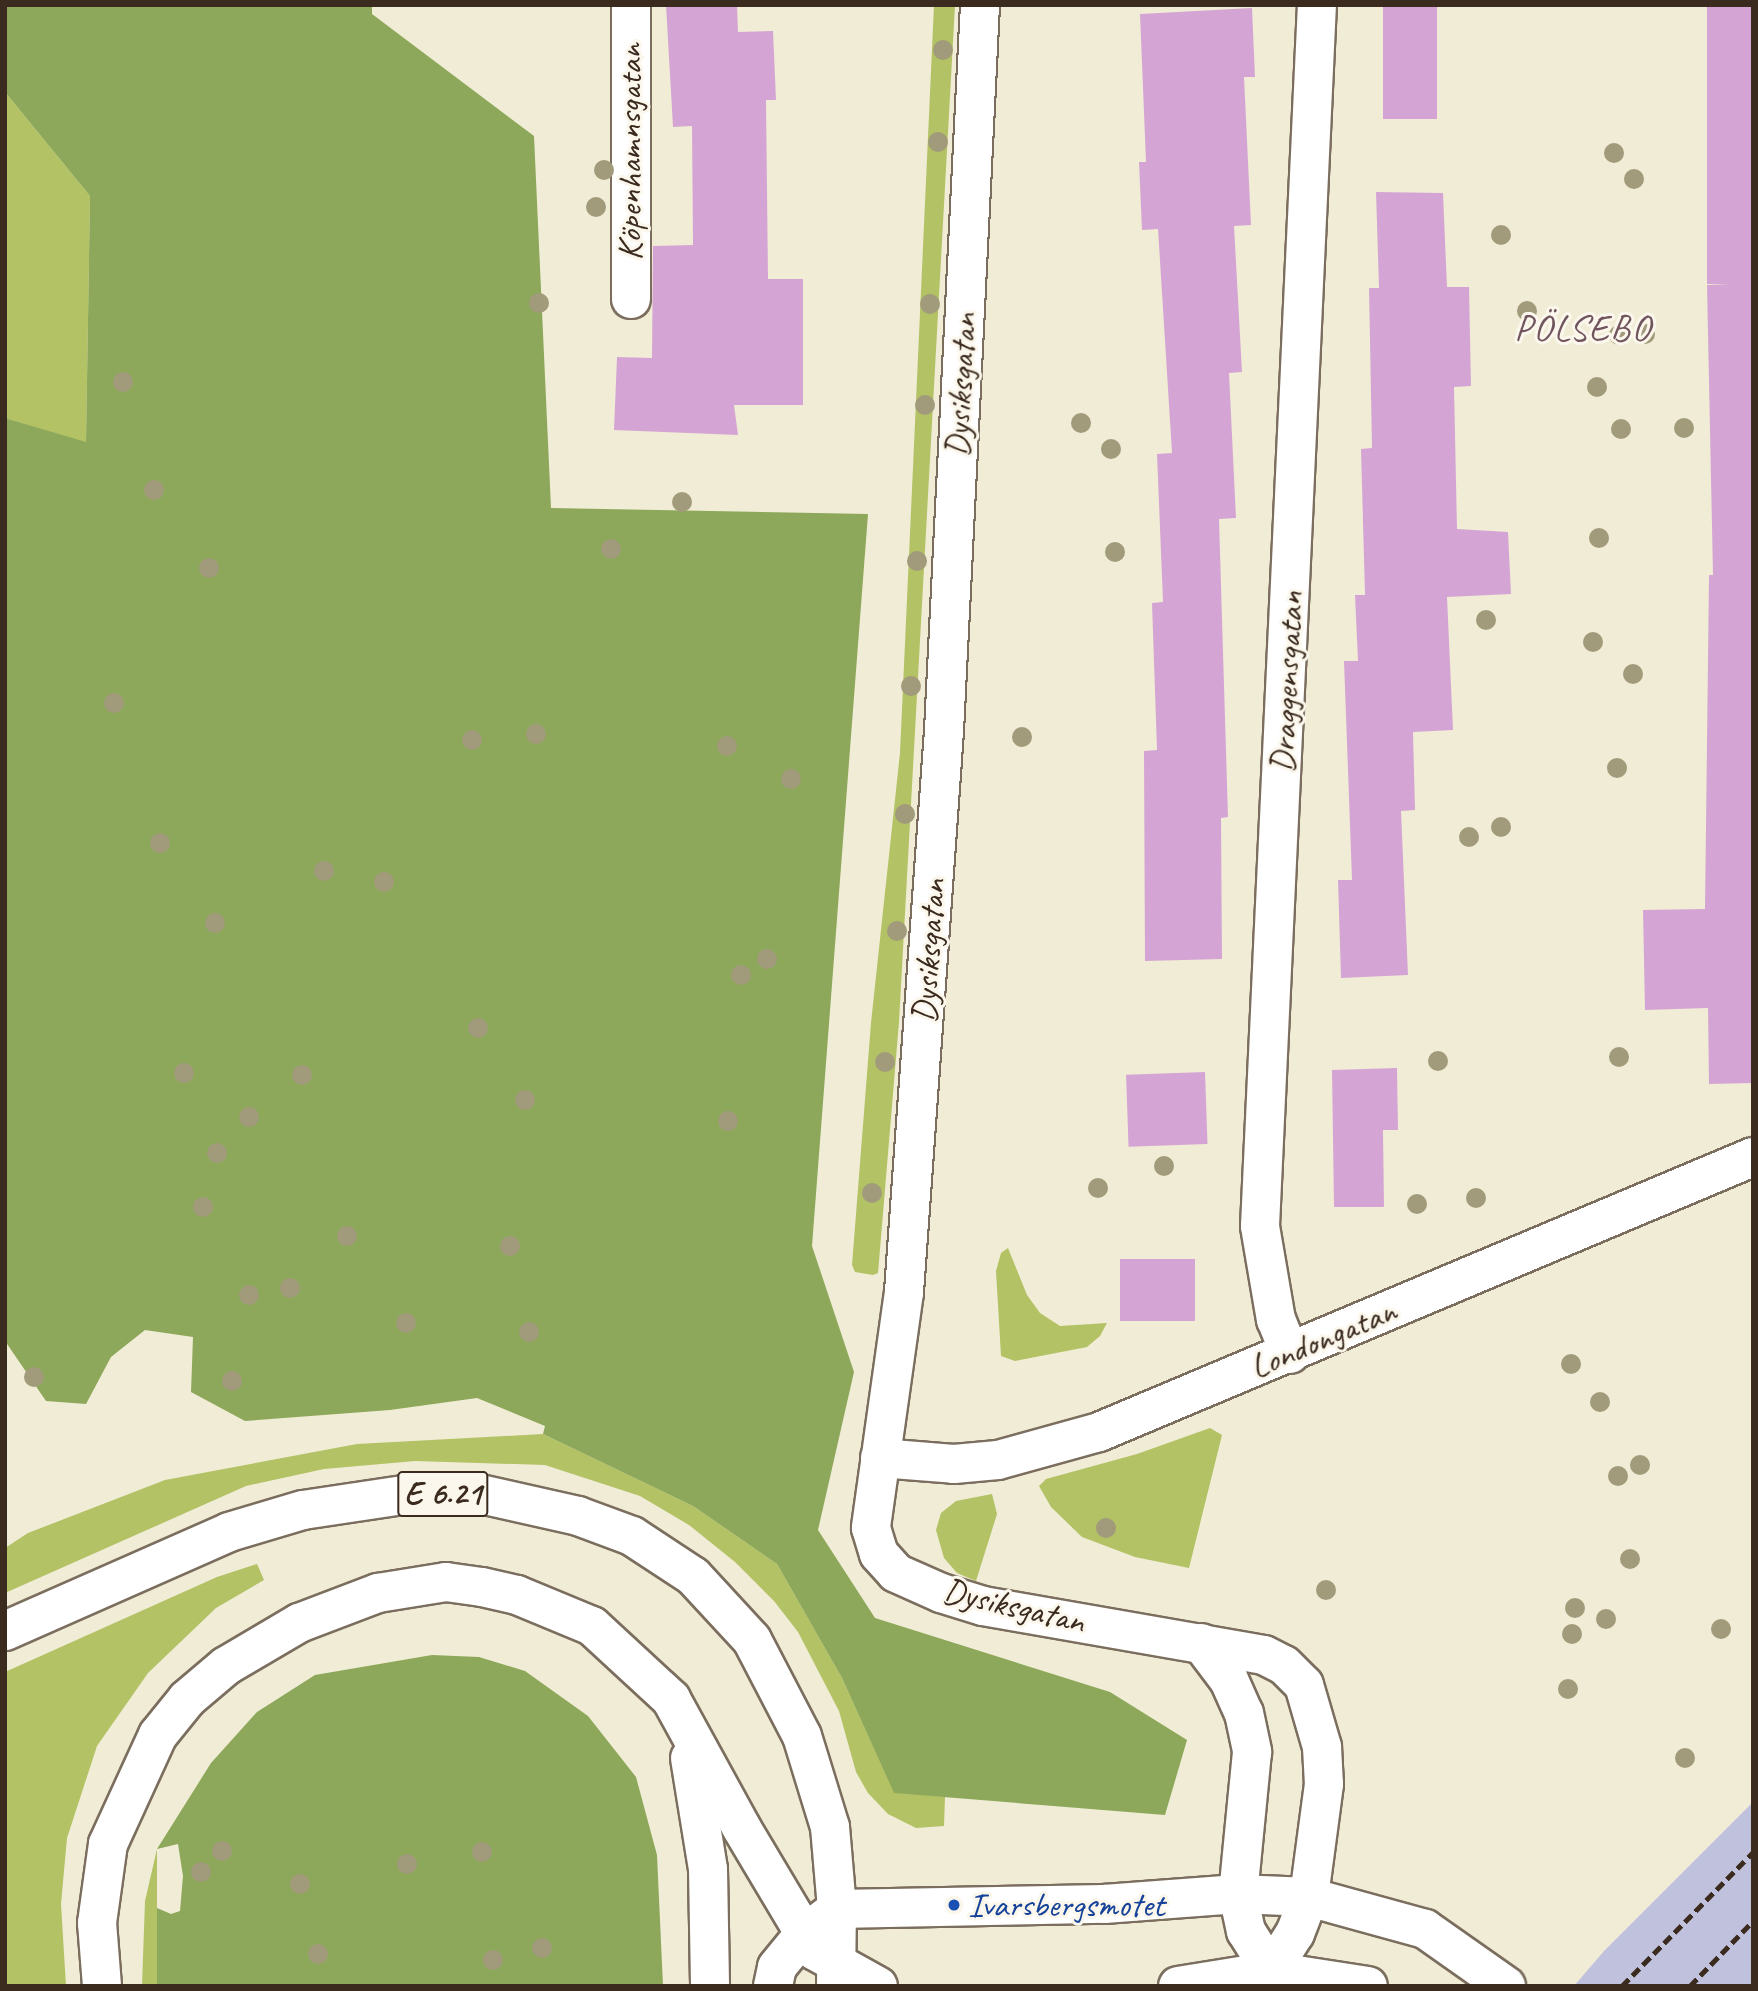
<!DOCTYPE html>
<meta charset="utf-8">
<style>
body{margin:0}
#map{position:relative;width:1758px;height:1991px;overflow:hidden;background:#f1ecd5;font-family:Caveat,sans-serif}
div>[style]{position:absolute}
.industrial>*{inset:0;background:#c0c2dd}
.green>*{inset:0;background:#b2c264}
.forest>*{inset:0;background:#8da85a}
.building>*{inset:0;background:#d4a5d4;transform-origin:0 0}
.roads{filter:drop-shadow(2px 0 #7b6e5e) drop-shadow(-2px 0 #7b6e5e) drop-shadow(0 2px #7b6e5e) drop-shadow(0 -2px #7b6e5e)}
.minor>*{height:38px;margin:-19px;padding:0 19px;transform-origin:19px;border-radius:19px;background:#fff}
.tertiary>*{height:38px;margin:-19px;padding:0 19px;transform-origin:19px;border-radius:19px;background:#fff}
.trunk>*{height:38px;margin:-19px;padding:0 19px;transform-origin:19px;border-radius:19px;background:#fff}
.rail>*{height:5px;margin-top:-2.5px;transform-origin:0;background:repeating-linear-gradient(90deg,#3b2a1e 0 10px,transparent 0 15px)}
.trees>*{width:20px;height:20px;margin:-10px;border-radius:50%;background:#a19b7c}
.dots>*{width:19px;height:19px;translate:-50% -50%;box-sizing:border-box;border:4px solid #fbf7ec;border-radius:50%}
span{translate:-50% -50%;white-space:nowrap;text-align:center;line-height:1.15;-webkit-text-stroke:6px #fbf7ec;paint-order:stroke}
.shield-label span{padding:2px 5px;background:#fbf7ec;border:2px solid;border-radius:5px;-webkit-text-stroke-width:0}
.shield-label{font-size:33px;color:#3b2a1e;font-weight:700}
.street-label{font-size:35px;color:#3b2a1e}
.transit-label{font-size:35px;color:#164399}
.left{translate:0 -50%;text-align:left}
.neighbourhood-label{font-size:37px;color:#71555e;letter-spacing:2px}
.frame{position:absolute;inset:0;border:7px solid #3b2a1e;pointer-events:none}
</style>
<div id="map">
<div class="industrial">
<i style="clip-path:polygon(1753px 1802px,1753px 1986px,1574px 1986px,1604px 1951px)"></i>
</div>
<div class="green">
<i style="clip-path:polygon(934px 5px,955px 5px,899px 1022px,878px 1273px,873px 1275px,855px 1272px,852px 1265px,871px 1023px,900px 753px)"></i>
<i style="clip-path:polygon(5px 92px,90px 196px,86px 443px,5px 418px)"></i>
<i style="clip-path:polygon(1008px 1248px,1027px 1295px,1040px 1313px,1060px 1326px,1107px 1323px,1100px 1336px,1087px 1347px,1015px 1361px,1001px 1356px,996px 1271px,1001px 1253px)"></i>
<i style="clip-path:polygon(1210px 1428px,1222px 1435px,1189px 1568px,1135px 1557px,1082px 1537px,1051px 1507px,1039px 1486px,1046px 1479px,1137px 1454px)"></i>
<i style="clip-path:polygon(543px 1434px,693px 1506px,777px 1564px,842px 1678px,894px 1792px,945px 1797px,944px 1826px,916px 1828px,888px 1814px,868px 1793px,856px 1772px,839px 1711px,798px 1632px,774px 1601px,735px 1562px,689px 1525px,640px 1496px,545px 1465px,415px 1461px,324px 1469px,246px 1486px,5px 1593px,5px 1548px,28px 1533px,165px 1480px,357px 1444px)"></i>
<i style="clip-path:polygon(992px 1494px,997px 1514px,976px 1581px,957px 1573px,944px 1558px,936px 1530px,941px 1513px,956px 1501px)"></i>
<i style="clip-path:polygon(257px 1564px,264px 1580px,216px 1608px,148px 1673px,97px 1746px,67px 1838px,61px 1904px,66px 1986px,5px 1986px,5px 1672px,217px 1577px)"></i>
<i style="clip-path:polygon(157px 1849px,157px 1986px,142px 1986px,145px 1901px)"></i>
</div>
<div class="forest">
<i style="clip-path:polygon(5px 5px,372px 5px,372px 14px,534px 136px,551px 508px,868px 514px,812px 1246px,854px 1372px,818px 1530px,875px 1618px,1110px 1692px,1187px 1740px,1165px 1815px,894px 1793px,842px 1678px,777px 1564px,693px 1506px,543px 1434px,545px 1426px,477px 1398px,390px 1410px,245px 1421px,191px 1392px,193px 1337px,145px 1330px,111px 1357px,86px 1404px,46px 1401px,5px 1341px,5px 418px,86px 442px,90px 196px,5px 92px)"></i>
<i style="clip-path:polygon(432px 1655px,479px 1657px,525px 1671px,588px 1716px,636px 1777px,657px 1855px,663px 1986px,157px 1986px,157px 1908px,171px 1914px,180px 1911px,183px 1876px,178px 1844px,157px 1849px,211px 1763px,257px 1712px,315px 1675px)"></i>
</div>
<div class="building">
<i style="clip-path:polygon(666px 5px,737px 5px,738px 32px,773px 31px,776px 100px,766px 100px,768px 279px,803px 279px,803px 405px,734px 405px,738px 435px,614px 430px,617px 357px,652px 358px,653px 246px,693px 245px,692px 126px,673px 127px)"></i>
<i style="left:1383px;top:5px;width:54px;height:114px"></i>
<i style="left:1707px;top:5px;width:46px;height:279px"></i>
<i style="clip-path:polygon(1252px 8px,1255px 77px,1244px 77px,1251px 225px,1234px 226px,1242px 372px,1229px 373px,1236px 518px,1219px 519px,1228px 817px,1221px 818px,1222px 959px,1145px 961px,1144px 751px,1157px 750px,1152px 603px,1163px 602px,1157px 454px,1172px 453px,1158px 229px,1142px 230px,1139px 162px,1146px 162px,1140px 14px)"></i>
<i style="clip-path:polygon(1376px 192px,1443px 193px,1447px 287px,1469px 287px,1471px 386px,1454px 387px,1457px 529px,1508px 532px,1511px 594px,1447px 597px,1453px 730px,1413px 732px,1415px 810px,1401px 811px,1408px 975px,1341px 978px,1338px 880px,1352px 880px,1344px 661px,1358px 661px,1355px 595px,1365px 595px,1361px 449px,1372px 448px,1369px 288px,1379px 288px)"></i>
<i style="clip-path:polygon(1753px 283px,1753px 1083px,1709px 1084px,1708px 1008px,1645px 1010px,1643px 910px,1705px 909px,1709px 575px,1713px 575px,1707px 285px)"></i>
<i style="clip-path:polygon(1397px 1068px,1398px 1130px,1383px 1130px,1384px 1207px,1334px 1207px,1332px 1070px)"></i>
<i style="left:1205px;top:1072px;width:72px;height:79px;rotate:88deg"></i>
<i style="left:1195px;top:1259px;width:62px;height:75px;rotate:90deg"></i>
</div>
<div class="roads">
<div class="minor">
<i style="left:980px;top:5px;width:727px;rotate:92.84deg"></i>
<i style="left:944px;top:731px;width:562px;rotate:94.08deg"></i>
<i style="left:904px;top:1292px;width:238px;rotate:98deg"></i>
<i style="left:871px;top:1528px;width:27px;rotate:73deg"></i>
<i style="left:879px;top:1554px;width:25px;rotate:48deg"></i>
<i style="left:896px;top:1573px;width:49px;rotate:24deg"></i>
<i style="left:941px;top:1593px;width:44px;rotate:17.2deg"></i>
<i style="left:983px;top:1606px;width:285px;rotate:9.9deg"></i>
<i style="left:1264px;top:1655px;width:22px;rotate:27deg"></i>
<i style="left:1284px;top:1665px;width:28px;rotate:45deg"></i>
<i style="left:1304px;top:1685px;width:65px;rotate:73.8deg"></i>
<i style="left:1322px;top:1747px;width:37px;rotate:87deg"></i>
<i style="left:1324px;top:1784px;width:114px;rotate:97.6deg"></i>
<i style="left:1309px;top:1897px;width:39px;rotate:111deg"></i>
<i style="left:1295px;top:1933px;width:45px;rotate:122.3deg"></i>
<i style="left:631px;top:299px;width:294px;rotate:-90deg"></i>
<i style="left:1290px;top:1354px;width:37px;rotate:-112deg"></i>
<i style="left:1276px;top:1320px;width:95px;rotate:-99.7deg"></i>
<i style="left:1260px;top:1226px;width:1222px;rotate:-87.33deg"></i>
<i style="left:880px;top:1458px;width:74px;rotate:4.6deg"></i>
<i style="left:954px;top:1464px;width:44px;rotate:-5.2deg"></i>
<i style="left:998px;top:1460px;width:105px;rotate:-15.5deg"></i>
<i style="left:1099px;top:1432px;width:709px;rotate:-22.81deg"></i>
<i style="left:1201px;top:1643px;width:46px;rotate:52.9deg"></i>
<i style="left:1229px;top:1680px;width:36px;rotate:66deg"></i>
<i style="left:1244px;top:1713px;width:40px;rotate:78deg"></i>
<i style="left:1252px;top:1752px;width:143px;rotate:95.6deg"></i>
<i style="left:1238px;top:1894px;width:38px;rotate:78deg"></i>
<i style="left:1246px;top:1931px;width:47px;rotate:58deg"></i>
<i style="left:741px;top:1827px;width:144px;rotate:59.2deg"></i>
<i style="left:815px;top:1951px;width:72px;rotate:29.1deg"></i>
<i style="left:837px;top:1909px;width:267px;rotate:-1.1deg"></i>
<i style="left:1104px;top:1904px;width:134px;rotate:-4.3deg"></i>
<i style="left:1238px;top:1894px;width:71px;rotate:2.4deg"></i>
<i style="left:1309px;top:1897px;width:120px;rotate:15.4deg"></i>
<i style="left:1425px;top:1929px;width:99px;rotate:35.1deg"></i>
<i style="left:1178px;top:1986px;width:94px;rotate:-9.2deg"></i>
<i style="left:1271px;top:1971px;width:98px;rotate:8.8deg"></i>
</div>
<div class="tertiary">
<i style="left:773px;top:1986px;width:19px;rotate:-78deg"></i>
<i style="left:777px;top:1967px;width:43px;rotate:-50.7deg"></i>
<i style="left:804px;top:1934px;width:41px;rotate:-37.1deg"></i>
<i style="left:836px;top:1986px;width:77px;rotate:-89.3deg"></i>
</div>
<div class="trunk">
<i style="left:5px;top:1631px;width:245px;rotate:-23.8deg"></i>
<i style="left:229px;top:1532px;width:77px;rotate:-16.6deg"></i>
<i style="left:303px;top:1510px;width:108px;rotate:-8.5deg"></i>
<i style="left:410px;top:1494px;width:66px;rotate:-0.9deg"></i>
<i style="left:476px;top:1493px;width:105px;rotate:12.7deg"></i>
<i style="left:578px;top:1516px;width:58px;rotate:20.3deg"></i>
<i style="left:632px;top:1536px;width:73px;rotate:33.3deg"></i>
<i style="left:693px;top:1576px;width:87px;rotate:47.3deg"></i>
<i style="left:752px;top:1640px;width:108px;rotate:62.5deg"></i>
<i style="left:802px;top:1736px;width:95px;rotate:72.9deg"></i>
<i style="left:830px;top:1827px;width:82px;rotate:85.1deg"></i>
<i style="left:690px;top:1758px;width:112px;rotate:80.8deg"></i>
<i style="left:708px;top:1869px;width:117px;rotate:89deg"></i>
<i style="left:102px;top:1986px;width:63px;rotate:-94.5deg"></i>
<i style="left:97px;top:1923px;width:80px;rotate:-82.1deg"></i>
<i style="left:108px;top:1844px;width:120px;rotate:-65.4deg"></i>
<i style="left:158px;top:1735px;width:46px;rotate:-51.1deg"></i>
<i style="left:187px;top:1699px;width:51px;rotate:-40.2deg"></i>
<i style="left:226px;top:1666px;width:85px;rotate:-30.5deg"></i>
<i style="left:299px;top:1623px;width:85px;rotate:-20.8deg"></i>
<i style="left:378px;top:1593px;width:69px;rotate:-9.2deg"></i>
<i style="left:446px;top:1582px;width:36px;rotate:8deg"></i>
<i style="left:482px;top:1587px;width:36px;rotate:13deg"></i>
<i style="left:517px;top:1595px;width:81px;rotate:22.5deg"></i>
<i style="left:592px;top:1626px;width:108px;rotate:42.7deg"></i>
<i style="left:671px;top:1699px;width:146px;rotate:61.3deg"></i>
</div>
</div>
<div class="rail">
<i style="left:1622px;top:1986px;width:187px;rotate:-45.6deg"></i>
<i style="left:1690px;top:1986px;width:91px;rotate:-45.9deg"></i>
</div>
<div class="trees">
<i style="left:943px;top:50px"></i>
<i style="left:938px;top:142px"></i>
<i style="left:1614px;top:153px"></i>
<i style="left:604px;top:170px"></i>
<i style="left:1634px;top:179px"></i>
<i style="left:596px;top:207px"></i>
<i style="left:1501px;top:235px"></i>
<i style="left:539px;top:303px"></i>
<i style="left:930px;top:304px"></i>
<i style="left:1527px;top:311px"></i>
<i style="left:1645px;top:334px"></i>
<i style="left:1619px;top:335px"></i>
<i style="left:123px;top:382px"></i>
<i style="left:1597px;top:387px"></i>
<i style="left:925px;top:405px"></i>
<i style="left:1081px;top:423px"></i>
<i style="left:1684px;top:428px"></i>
<i style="left:1621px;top:429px"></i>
<i style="left:1111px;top:449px"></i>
<i style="left:154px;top:490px"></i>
<i style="left:682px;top:502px"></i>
<i style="left:1599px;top:538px"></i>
<i style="left:611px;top:549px"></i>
<i style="left:1115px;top:552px"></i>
<i style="left:917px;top:561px"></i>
<i style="left:209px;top:568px"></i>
<i style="left:1486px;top:620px"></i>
<i style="left:1593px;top:642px"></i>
<i style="left:1633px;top:674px"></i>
<i style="left:911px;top:686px"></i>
<i style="left:114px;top:703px"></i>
<i style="left:536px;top:734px"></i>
<i style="left:1022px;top:737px"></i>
<i style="left:472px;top:740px"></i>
<i style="left:727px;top:746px"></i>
<i style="left:1617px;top:768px"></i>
<i style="left:791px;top:779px"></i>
<i style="left:905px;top:814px"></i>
<i style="left:1501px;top:827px"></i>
<i style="left:1469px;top:837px"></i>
<i style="left:160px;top:843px"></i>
<i style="left:324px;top:871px"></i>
<i style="left:384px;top:882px"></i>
<i style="left:215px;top:923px"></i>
<i style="left:897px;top:931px"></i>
<i style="left:767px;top:959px"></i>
<i style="left:741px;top:975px"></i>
<i style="left:478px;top:1028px"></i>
<i style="left:1619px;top:1057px"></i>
<i style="left:1438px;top:1061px"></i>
<i style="left:885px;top:1062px"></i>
<i style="left:184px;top:1073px"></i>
<i style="left:302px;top:1075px"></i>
<i style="left:525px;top:1100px"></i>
<i style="left:249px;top:1117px"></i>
<i style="left:728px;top:1121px"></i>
<i style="left:217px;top:1153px"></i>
<i style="left:1164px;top:1166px"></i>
<i style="left:1098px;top:1188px"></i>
<i style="left:872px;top:1193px"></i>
<i style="left:1476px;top:1198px"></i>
<i style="left:1417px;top:1204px"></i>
<i style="left:203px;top:1207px"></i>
<i style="left:347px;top:1236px"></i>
<i style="left:510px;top:1246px"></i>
<i style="left:290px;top:1288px"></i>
<i style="left:249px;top:1295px"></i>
<i style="left:406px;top:1323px"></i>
<i style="left:529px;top:1332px"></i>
<i style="left:1571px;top:1364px"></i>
<i style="left:34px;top:1377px"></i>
<i style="left:232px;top:1381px"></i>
<i style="left:1600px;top:1402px"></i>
<i style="left:1640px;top:1465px"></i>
<i style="left:1618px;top:1476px"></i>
<i style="left:1106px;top:1528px"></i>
<i style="left:1630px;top:1559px"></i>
<i style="left:1326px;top:1590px"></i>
<i style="left:1575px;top:1608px"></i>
<i style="left:1606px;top:1619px"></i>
<i style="left:1721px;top:1629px"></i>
<i style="left:1572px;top:1634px"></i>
<i style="left:1568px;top:1689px"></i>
<i style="left:1685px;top:1758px"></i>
<i style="left:222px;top:1851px"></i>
<i style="left:482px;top:1852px"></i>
<i style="left:407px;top:1864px"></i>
<i style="left:201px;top:1872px"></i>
<i style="left:300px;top:1884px"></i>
<i style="left:542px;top:1948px"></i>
<i style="left:318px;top:1954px"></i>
<i style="left:493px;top:1960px"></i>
</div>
<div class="dots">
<i style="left:954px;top:1905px;background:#1a4fb4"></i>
</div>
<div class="shield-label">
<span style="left:443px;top:1494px">E 6.21</span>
</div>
<div class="street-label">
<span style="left:630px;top:152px;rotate:-90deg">Köpenhamnsgatan</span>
<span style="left:961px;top:385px;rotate:-87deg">Dysiksgatan</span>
<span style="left:1287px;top:682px;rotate:-87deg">Draggensgatan</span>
<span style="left:929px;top:951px;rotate:-86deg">Dysiksgatan</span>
<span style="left:1323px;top:1339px;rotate:-23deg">Londongatan</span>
<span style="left:1014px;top:1606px;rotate:13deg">Dysiksgatan</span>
</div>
<div class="transit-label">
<span class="left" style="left:968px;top:1905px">Ivarsbergsmotet</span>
</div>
<div class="neighbourhood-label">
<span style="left:1583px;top:328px">PÖLSEBO</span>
</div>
<div class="frame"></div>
</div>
